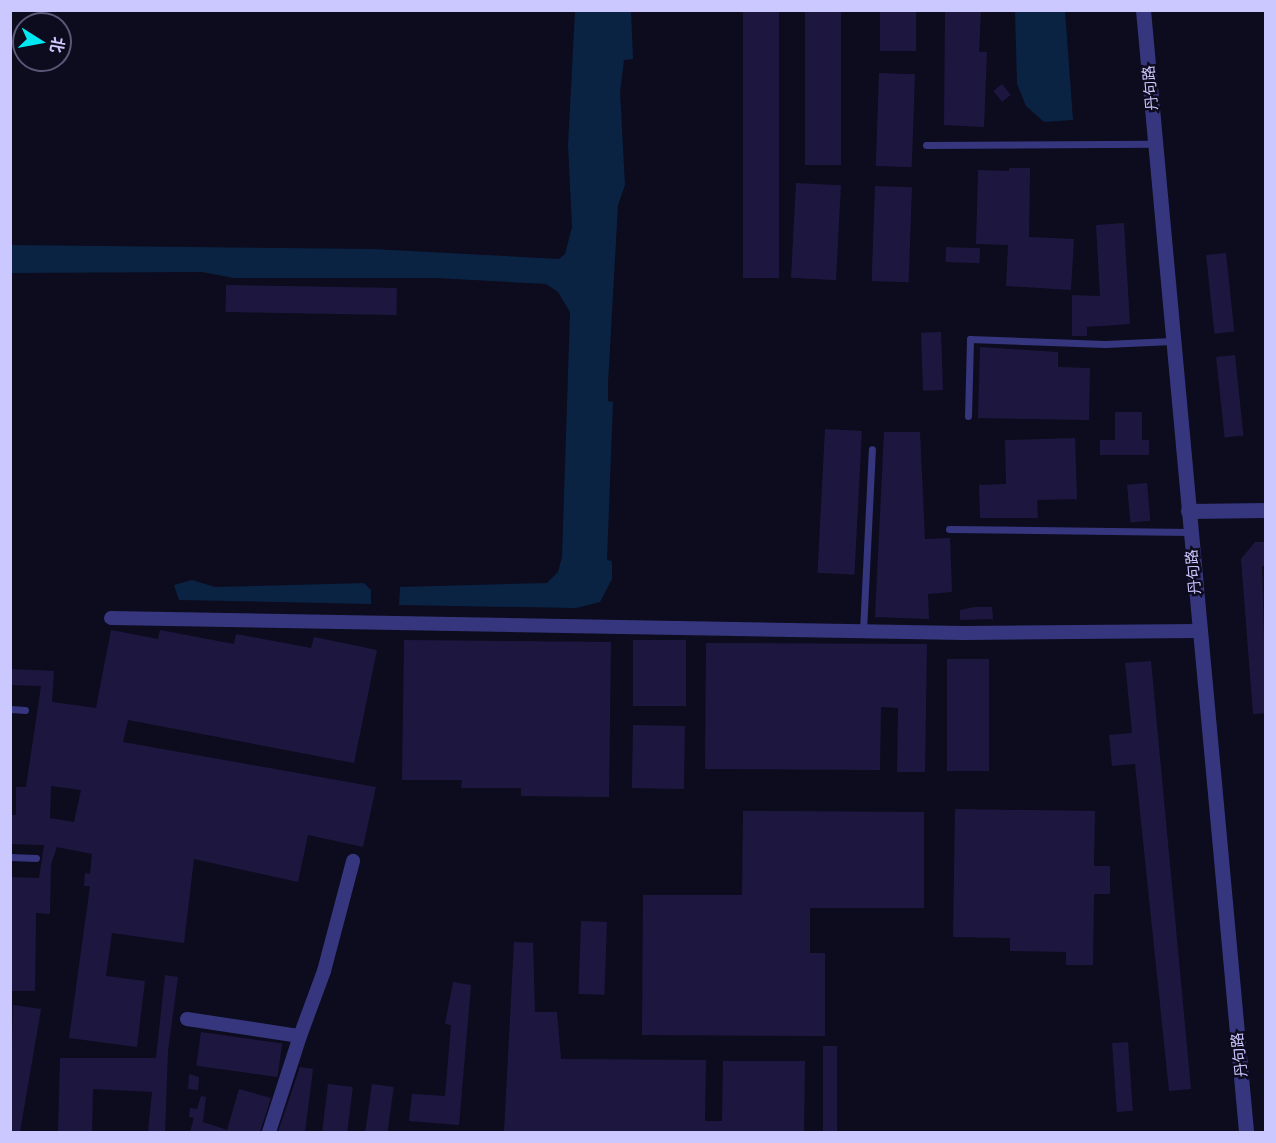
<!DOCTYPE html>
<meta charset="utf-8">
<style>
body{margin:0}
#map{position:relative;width:1276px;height:1143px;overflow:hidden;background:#0d0b1e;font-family:"PT Sans Narrow","Noto Sans SC",sans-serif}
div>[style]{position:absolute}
.water>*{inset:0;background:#0a2343}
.building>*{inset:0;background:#1d173f;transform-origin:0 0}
.service>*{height:7px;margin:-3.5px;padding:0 3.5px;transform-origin:3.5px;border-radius:3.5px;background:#35367e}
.minor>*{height:14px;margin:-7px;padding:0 7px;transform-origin:7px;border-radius:7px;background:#35367e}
.tertiary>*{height:15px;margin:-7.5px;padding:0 7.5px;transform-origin:7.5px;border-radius:7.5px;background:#35367e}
span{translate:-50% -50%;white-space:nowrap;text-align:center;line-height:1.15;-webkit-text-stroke:5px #0d0b1e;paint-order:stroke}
.street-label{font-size:15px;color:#cbc8ff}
.frame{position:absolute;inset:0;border:12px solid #cbc8ff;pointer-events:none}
.north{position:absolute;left:12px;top:12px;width:60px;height:60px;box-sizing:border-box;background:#0d0b1e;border:2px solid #595778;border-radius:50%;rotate:101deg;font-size:16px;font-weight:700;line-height:24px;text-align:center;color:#cbc8ff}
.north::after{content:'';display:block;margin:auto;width:21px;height:27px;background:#00e9f3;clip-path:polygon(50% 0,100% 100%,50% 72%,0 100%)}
</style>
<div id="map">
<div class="water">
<i style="clip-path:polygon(575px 11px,631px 11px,633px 59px,624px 60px,620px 92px,625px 185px,618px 205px,608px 383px,608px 401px,613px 402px,607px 560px,612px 561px,612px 579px,600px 602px,576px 608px,399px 605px,400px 587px,547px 583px,558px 572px,562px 557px,570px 312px,558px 292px,546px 284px,436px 278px,234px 278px,202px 272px,11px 273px,11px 245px,373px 249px,559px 259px,565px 254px,572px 227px,568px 145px)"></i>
<i style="clip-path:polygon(1015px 11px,1065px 11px,1073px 120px,1044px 122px,1026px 106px,1017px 84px)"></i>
<i style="clip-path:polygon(192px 580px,215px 587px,364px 583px,371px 590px,371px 604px,179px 600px,174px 585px)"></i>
</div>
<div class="building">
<i style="left:743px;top:10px;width:36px;height:268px"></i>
<i style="left:805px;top:10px;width:36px;height:155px"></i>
<i style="left:880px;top:10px;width:36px;height:41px"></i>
<i style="clip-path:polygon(945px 10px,981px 10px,979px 52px,987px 52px,984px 127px,944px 125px)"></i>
<i style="left:879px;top:73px;width:36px;height:93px;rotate:2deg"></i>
<i style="left:1002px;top:84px;width:14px;height:11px;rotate:51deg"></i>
<i style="clip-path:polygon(1009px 168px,1030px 168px,1029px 237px,1074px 239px,1071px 290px,1006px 286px,1008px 245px,976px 244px,978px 170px,1009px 171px)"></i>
<i style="left:796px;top:183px;width:45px;height:95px;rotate:3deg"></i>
<i style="left:875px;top:186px;width:37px;height:95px;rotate:2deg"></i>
<i style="clip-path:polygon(1124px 223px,1130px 324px,1087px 327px,1087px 336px,1072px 336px,1072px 295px,1100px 296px,1096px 225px)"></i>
<i style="left:946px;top:247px;width:34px;height:15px;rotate:2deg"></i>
<i style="left:1226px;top:253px;width:79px;height:20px;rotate:84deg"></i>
<i style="left:226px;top:285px;width:171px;height:27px;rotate:1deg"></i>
<i style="left:941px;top:332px;width:58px;height:20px;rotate:88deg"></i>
<i style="clip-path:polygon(980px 347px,1058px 352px,1058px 367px,1090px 368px,1089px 420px,978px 418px)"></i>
<i style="left:1235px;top:355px;width:81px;height:19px;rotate:84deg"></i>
<i style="clip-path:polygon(1115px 412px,1142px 412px,1142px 440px,1149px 440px,1149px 455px,1100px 455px,1100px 440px,1115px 440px)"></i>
<i style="left:825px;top:429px;width:37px;height:144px;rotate:3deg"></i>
<i style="clip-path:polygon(884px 432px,920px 432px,925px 539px,950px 538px,952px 592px,928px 594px,929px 619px,875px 617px)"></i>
<i style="clip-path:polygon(1075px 438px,1077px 499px,1037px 500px,1038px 518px,980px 518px,979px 485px,1006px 484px,1005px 440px)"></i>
<i style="left:1147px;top:483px;width:38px;height:20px;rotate:85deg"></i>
<i style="clip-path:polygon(1255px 542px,1266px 542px,1266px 566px,1262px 566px,1266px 713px,1253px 714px,1241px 559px)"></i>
<i style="clip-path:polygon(975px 607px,992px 607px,993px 619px,960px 620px,960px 610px)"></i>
<i style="clip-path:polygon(evenodd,111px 630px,158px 639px,160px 630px,234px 644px,236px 634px,311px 648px,314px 637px,377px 650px,354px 763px,128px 720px,123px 742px,376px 787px,363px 847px,308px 835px,298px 882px,194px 859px,184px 943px,112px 933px,106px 976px,145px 981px,137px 1047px,69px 1038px,90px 886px,84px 886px,85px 873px,90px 874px,92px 854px,57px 847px,51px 864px,50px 914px,36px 913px,35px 991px,10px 991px,10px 877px,39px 878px,44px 845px,10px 844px,10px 815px,16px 815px,16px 787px,26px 787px,41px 686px,10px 685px,10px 669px,54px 671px,52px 702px,96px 708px,111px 630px,51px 786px,81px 790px,74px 822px,50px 818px,51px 786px)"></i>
<i style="clip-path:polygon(404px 640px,611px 642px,609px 797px,521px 796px,521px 788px,461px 788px,462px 780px,402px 780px)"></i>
<i style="left:633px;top:640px;width:53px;height:66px"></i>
<i style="clip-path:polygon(706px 643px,927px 644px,925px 772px,897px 772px,898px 708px,881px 707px,880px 770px,705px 769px)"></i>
<i style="left:947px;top:659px;width:42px;height:112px"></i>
<i style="clip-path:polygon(1151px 661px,1191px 1089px,1169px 1091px,1135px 764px,1112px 766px,1109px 735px,1132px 733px,1125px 663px)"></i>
<i style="left:633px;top:725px;width:52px;height:63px;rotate:1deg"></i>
<i style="clip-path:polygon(955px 809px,1095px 811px,1094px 866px,1110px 866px,1110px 894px,1094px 894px,1093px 965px,1066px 965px,1066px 952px,1010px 951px,1010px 938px,953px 937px)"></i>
<i style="clip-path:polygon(743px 811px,924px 812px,924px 908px,810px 908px,810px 953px,825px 953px,825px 1036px,642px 1035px,643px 895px,742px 895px)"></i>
<i style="left:581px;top:921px;width:26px;height:73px;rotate:2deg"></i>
<i style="clip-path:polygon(514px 942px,533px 943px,535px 1012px,557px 1012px,561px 1059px,706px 1060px,705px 1121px,722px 1121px,723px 1061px,805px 1061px,804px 1132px,504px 1132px)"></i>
<i style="clip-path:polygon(165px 975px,178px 977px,168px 1051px,165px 1132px,148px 1132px,152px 1092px,93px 1089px,92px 1132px,58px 1132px,60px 1058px,156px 1058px)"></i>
<i style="clip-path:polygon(453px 982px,471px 985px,459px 1125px,409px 1121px,412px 1094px,445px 1096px,451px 1025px,445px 1024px)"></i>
<i style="clip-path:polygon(13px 1005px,41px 1009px,20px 1132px,10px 1132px)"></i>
<i style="left:201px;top:1032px;width:82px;height:34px;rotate:8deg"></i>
<i style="left:1128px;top:1042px;width:69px;height:16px;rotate:86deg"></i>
<i style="left:823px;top:1046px;width:14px;height:86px"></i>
<i style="clip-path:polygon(300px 1067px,313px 1069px,305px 1132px,278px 1132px)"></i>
<i style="clip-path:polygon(189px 1074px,199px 1077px,198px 1090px,188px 1089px)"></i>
<i style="left:328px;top:1084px;width:25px;height:48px;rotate:7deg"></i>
<i style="left:372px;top:1084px;width:22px;height:48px;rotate:8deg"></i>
<i style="clip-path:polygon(239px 1089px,271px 1098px,260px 1132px,190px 1132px,194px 1118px,189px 1117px,190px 1108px,197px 1109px,201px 1096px,206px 1097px,203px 1122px,227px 1130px)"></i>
</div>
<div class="service">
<i style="left:926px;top:145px;width:229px;rotate:-0.3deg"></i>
<i style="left:968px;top:416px;width:77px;rotate:-88.5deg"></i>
<i style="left:970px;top:339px;width:135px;rotate:2.1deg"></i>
<i style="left:1105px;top:344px;width:67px;rotate:-2.6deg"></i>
<i style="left:949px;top:529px;width:240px;rotate:0.7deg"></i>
<i style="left:863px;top:631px;width:182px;rotate:-87.2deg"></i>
<i style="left:10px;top:709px;width:15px;rotate:4deg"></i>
<i style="left:10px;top:857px;width:26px;rotate:2deg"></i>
</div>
<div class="minor">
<i style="left:111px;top:618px;width:852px;rotate:1.01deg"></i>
<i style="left:963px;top:633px;width:234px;rotate:-0.5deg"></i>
<i style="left:187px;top:1019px;width:114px;rotate:8.6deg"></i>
<i style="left:300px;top:1036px;width:101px;rotate:107.9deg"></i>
<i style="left:300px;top:1036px;width:69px;rotate:-69.7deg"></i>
<i style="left:324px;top:971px;width:114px;rotate:-75.2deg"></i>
</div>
<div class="tertiary">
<i style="left:1143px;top:10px;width:1127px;rotate:84.75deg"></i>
<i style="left:1188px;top:511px;width:78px;rotate:-0.7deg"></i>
</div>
<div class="street-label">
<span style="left:1150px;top:88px;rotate:-95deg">丹句路</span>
<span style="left:1193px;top:572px;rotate:-95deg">丹句路</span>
<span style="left:1239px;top:1055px;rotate:-96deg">丹句路</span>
</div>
<div class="frame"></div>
<div class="north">北</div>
</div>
